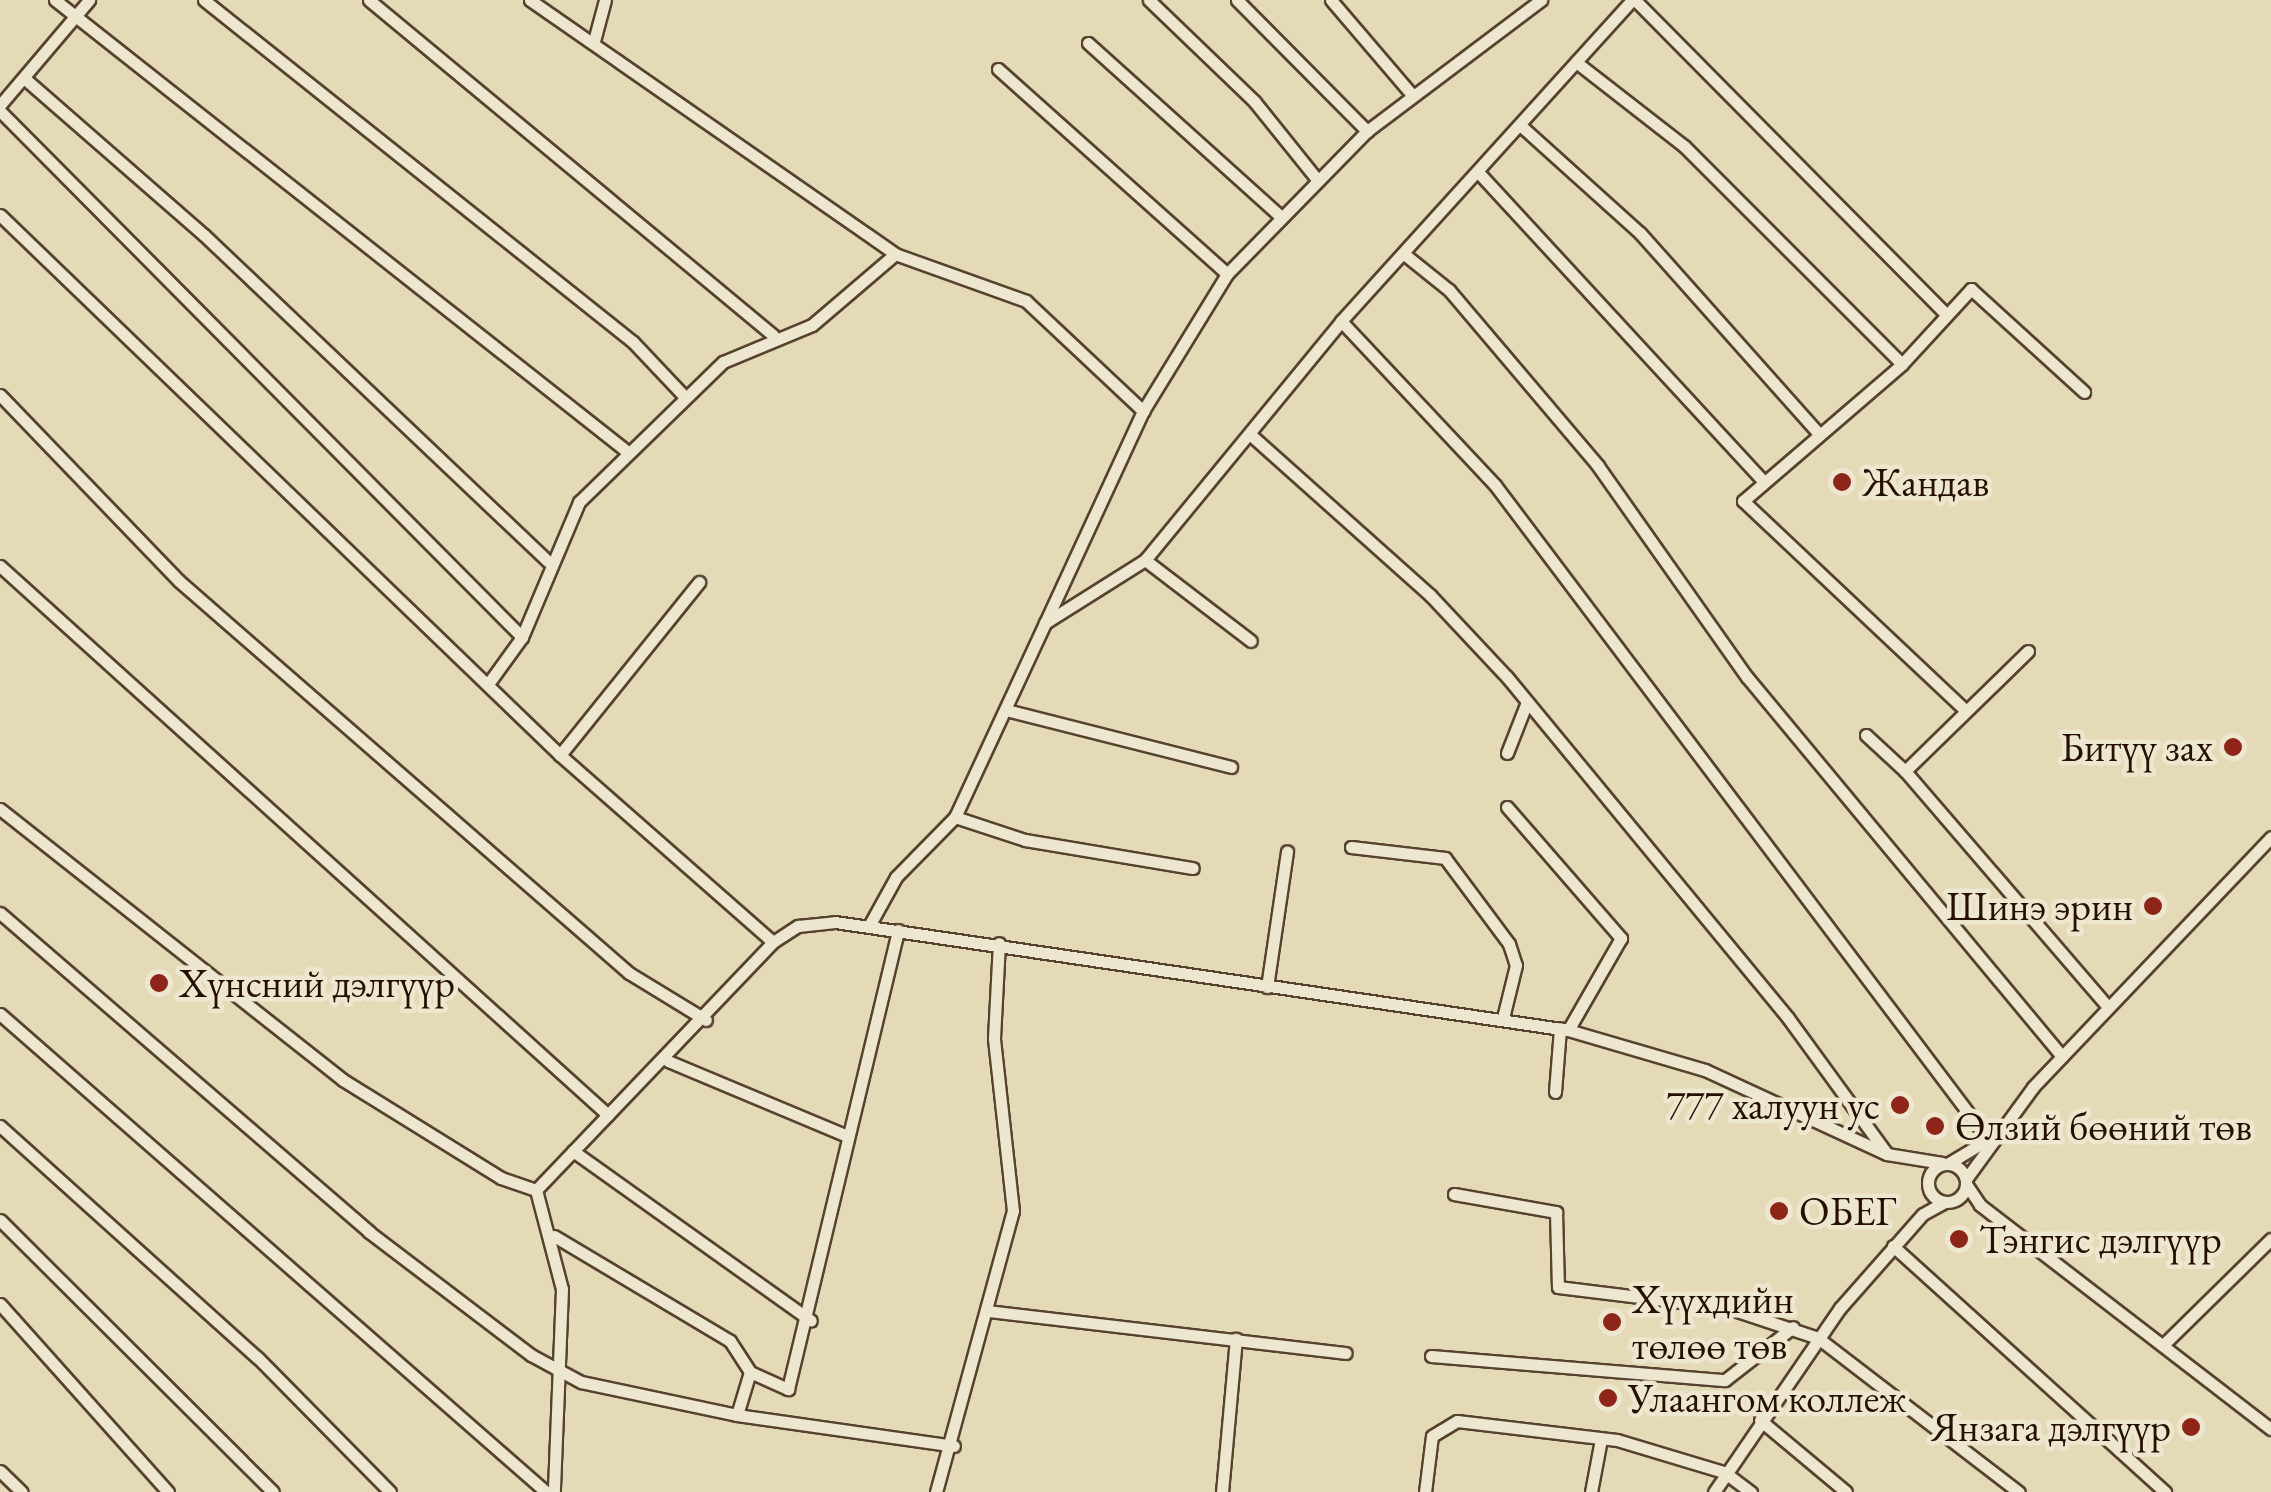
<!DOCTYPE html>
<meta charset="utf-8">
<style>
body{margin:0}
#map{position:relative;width:2271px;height:1492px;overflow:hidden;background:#e5dab7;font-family:"EB Garamond",serif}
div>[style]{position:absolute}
.roads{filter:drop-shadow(2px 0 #56422e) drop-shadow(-2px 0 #56422e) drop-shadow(0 2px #56422e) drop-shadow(0 -2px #56422e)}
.minor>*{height:11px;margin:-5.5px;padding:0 5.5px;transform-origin:5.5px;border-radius:5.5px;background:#eee7d0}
.minor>.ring{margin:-5.5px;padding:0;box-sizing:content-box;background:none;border:11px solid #eee7d0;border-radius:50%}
.dots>*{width:28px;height:28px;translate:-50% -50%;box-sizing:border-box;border:5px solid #eee7d0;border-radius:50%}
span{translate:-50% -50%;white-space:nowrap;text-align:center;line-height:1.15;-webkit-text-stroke:9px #eee7d0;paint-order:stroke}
.poi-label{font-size:40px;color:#261001}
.left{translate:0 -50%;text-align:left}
.right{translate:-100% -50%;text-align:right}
</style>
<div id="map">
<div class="roads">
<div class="minor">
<i style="left:55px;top:0;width:731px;rotate:38.28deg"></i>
<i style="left:204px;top:0;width:549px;rotate:38.56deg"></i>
<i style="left:633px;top:342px;width:76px;rotate:46.6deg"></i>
<i style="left:369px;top:0;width:525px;rotate:39.67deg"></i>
<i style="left:530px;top:0;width:445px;rotate:34.8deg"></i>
<i style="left:895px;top:254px;width:139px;rotate:19.7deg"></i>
<i style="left:1026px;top:301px;width:161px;rotate:43.2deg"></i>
<i style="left:1149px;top:0;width:146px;rotate:43.9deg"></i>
<i style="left:1254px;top:101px;width:97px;rotate:51.2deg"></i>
<i style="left:1237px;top:0;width:185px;rotate:45.2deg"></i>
<i style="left:1331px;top:0;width:125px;rotate:49.5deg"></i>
<i style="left:1635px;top:0;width:441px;rotate:45.3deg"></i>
<i style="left:594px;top:41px;width:42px;rotate:-75deg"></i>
<i style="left:1088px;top:43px;width:256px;rotate:42deg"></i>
<i style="left:1576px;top:62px;width:137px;rotate:37.9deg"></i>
<i style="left:1684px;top:146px;width:308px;rotate:45deg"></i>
<i style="left:998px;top:69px;width:307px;rotate:41.8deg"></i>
<i style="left:24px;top:78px;width:239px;rotate:41.1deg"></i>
<i style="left:204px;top:235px;width:474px;rotate:43.5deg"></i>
<i style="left:0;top:105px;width:138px;rotate:-49.7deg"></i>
<i style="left:0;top:111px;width:741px;rotate:45.22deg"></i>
<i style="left:522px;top:637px;width:58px;rotate:125.9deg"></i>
<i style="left:1520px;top:125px;width:161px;rotate:42deg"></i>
<i style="left:1640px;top:233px;width:266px;rotate:48.3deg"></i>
<i style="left:1478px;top:172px;width:422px;rotate:47.3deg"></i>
<i style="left:0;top:215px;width:778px;rotate:43.96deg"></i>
<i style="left:560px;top:755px;width:283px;rotate:41.3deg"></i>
<i style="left:1404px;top:254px;width:58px;rotate:38.7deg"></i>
<i style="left:1449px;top:290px;width:231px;rotate:49.7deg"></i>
<i style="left:1598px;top:466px;width:258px;rotate:54.8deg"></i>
<i style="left:1747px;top:677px;width:493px;rotate:50.3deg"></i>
<i style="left:1341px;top:321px;width:225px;rotate:46.8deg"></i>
<i style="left:1495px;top:485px;width:819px;rotate:52.99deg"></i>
<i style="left:0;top:395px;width:258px;rotate:46.1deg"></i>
<i style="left:179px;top:581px;width:597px;rotate:41.06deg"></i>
<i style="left:629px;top:973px;width:90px;rotate:31.4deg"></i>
<i style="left:1252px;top:436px;width:239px;rotate:41.8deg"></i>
<i style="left:1430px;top:595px;width:112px;rotate:46.8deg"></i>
<i style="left:1507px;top:677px;width:442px;rotate:50.5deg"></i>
<i style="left:1788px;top:1018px;width:168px;rotate:53.9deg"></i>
<i style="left:1145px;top:560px;width:133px;rotate:37.4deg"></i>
<i style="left:0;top:566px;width:819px;rotate:42.08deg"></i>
<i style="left:1045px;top:623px;width:234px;rotate:-65.2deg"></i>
<i style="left:1143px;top:411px;width:161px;rotate:-58.5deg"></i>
<i style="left:1227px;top:274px;width:200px;rotate:-45.6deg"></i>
<i style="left:1367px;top:131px;width:218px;rotate:-37deg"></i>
<i style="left:522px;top:637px;width:147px;rotate:-67.1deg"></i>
<i style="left:579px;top:502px;width:201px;rotate:-44.2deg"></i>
<i style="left:723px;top:362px;width:96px;rotate:-22.6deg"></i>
<i style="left:812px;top:325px;width:109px;rotate:-40.5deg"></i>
<i style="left:2028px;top:651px;width:172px;rotate:135.7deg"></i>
<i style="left:1905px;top:771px;width:311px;rotate:49.3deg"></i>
<i style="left:1965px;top:710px;width:305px;rotate:-136.7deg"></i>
<i style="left:1743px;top:501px;width:210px;rotate:-40.7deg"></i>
<i style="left:1902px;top:364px;width:102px;rotate:-47.4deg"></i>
<i style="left:1971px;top:289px;width:153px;rotate:42.3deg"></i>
<i style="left:1010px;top:711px;width:228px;rotate:14.2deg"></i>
<i style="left:1866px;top:735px;width:53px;rotate:42.7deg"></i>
<i style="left:1507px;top:753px;width:55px;rotate:-68.6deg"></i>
<i style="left:560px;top:755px;width:222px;rotate:-51.2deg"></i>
<i style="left:1507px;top:807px;width:174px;rotate:49deg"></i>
<i style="left:1621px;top:938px;width:106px;rotate:119.9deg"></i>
<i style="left:0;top:809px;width:437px;rotate:38.3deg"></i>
<i style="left:343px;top:1080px;width:186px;rotate:31.8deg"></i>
<i style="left:501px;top:1178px;width:37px;rotate:19deg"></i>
<i style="left:536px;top:1190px;width:343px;rotate:-46.3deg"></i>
<i style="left:773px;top:942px;width:30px;rotate:-33deg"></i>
<i style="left:798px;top:926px;width:37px;rotate:-6deg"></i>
<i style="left:835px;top:922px;width:741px;rotate:8.38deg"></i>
<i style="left:1568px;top:1030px;width:143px;rotate:16.3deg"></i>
<i style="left:1705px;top:1070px;width:200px;rotate:24.8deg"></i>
<i style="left:1887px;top:1154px;width:56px;rotate:9.3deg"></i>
<i style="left:955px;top:817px;width:74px;rotate:18.2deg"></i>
<i style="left:1025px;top:840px;width:170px;rotate:9.5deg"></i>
<i style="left:1351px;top:847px;width:95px;rotate:6.7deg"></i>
<i style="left:1445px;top:858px;width:107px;rotate:53.3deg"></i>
<i style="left:1509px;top:944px;width:22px;rotate:72deg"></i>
<i style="left:1516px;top:965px;width:55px;rotate:103.8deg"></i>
<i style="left:0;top:913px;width:488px;rotate:40.8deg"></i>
<i style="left:369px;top:1232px;width:203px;rotate:37.2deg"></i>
<i style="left:531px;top:1355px;width:57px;rotate:28.4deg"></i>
<i style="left:581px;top:1382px;width:159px;rotate:11.9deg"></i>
<i style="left:737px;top:1415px;width:219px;rotate:8.1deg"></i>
<i style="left:869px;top:926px;width:56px;rotate:-61.1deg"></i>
<i style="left:896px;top:877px;width:84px;rotate:-45.5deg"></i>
<i style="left:955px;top:817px;width:214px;rotate:-65.1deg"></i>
<i style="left:1045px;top:623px;width:118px;rotate:-32.2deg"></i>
<i style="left:1145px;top:560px;width:309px;rotate:-50.6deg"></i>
<i style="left:1341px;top:321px;width:433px;rotate:-47.8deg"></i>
<i style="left:1267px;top:987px;width:137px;rotate:-81.6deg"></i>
<i style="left:0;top:1014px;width:726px;rotate:41.2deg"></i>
<i style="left:668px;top:1061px;width:192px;rotate:22.7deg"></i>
<i style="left:1555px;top:1092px;width:64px;rotate:-85.5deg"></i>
<i style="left:0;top:1126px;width:347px;rotate:42deg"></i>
<i style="left:258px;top:1358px;width:188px;rotate:45.4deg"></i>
<i style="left:573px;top:1151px;width:292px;rotate:35.5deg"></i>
<i style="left:1949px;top:1163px;width:41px;rotate:-31deg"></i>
<i class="ring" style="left:1928px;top:1164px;width:27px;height:27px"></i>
<i style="left:1966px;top:1179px;width:114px;rotate:-53.9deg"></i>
<i style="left:2033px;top:1087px;width:345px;rotate:-46.4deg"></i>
<i style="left:1966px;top:1184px;width:25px;rotate:56deg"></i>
<i style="left:1980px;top:1205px;width:367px;rotate:37.6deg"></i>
<i style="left:536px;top:1190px;width:102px;rotate:75.3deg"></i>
<i style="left:562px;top:1289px;width:203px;rotate:92.3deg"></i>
<i style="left:1454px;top:1194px;width:104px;rotate:10deg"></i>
<i style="left:1556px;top:1212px;width:75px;rotate:88.5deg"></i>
<i style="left:1558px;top:1287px;width:171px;rotate:7deg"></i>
<i style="left:1728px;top:1308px;width:95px;rotate:18.4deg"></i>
<i style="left:1818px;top:1338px;width:253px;rotate:37.5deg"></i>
<i style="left:0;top:1220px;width:385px;rotate:44.9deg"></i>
<i style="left:554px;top:1236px;width:205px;rotate:30.8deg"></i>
<i style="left:730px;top:1341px;width:37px;rotate:57deg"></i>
<i style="left:1893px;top:1246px;width:367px;rotate:42.1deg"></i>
<i style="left:0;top:1304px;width:252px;rotate:48.2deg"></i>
<i style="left:988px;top:1311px;width:360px;rotate:6.7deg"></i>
<i style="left:2164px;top:1344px;width:150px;rotate:-44.5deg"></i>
<i style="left:1431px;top:1356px;width:295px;rotate:4.7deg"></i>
<i style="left:1725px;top:1380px;width:86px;rotate:-37.9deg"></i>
<i style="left:737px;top:1415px;width:45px;rotate:-73.2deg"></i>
<i style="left:750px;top:1372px;width:42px;rotate:24.1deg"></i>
<i style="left:788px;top:1389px;width:472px;rotate:-76.5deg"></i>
<i style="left:1760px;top:1420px;width:112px;rotate:39.9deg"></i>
<i style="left:0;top:1471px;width:30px;rotate:44deg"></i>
<i style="left:936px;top:1492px;width:291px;rotate:-74.7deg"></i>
<i style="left:1013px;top:1211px;width:174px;rotate:-96.3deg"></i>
<i style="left:994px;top:1038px;width:95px;rotate:-87deg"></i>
<i style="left:1222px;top:1492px;width:154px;rotate:-84.8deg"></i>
<i style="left:1425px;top:1492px;width:56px;rotate:-82.9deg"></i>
<i style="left:1432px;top:1436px;width:29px;rotate:-31deg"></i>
<i style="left:1457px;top:1421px;width:161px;rotate:6.8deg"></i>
<i style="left:1617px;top:1440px;width:112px;rotate:16.7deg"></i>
<i style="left:1724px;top:1472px;width:34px;rotate:37deg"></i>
<i style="left:1591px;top:1492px;width:54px;rotate:-79.3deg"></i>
<i style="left:1714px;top:1492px;width:223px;rotate:-55.6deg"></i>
<i style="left:1840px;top:1308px;width:125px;rotate:-48.6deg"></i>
<i style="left:1923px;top:1214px;width:25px;rotate:-29deg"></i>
</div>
</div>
<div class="dots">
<i style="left:1842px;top:482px;background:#8f2418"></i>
<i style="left:2233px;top:747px;background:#8f2418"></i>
<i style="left:2153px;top:906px;background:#8f2418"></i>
<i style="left:159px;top:983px;background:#8f2418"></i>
<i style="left:1900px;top:1105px;background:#8f2418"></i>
<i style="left:1935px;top:1126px;background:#8f2418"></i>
<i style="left:1779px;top:1211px;background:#8f2418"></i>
<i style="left:1959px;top:1239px;background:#8f2418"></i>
<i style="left:1612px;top:1322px;background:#8f2418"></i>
<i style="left:1608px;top:1398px;background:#8f2418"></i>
<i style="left:2191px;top:1427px;background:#8f2418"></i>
</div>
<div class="poi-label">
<span class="left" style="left:1862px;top:482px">Жандав</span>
<span class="right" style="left:2213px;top:747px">Битүү зах</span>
<span class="right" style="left:2133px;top:906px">Шинэ эрин</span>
<span class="left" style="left:179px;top:983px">Хүнсний дэлгүүр</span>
<span class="right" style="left:1880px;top:1105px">777 халуун ус</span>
<span class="left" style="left:1955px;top:1126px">Өлзий бөөний төв</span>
<span class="left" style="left:1799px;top:1211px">ОБЕГ</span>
<span class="left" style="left:1979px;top:1239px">Тэнгис дэлгүүр</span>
<span class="left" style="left:1632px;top:1322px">Хүүхдийн<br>төлөө төв</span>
<span class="left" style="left:1628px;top:1398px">Улаангом коллеж</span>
<span class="right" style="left:2171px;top:1427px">Янзага дэлгүүр</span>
</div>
</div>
